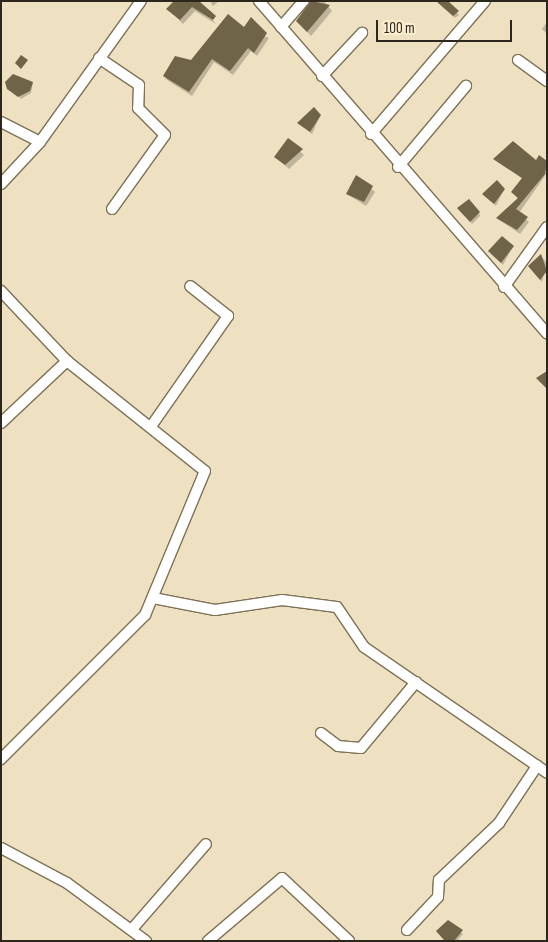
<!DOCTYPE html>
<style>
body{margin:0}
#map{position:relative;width:548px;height:942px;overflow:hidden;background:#eee1c2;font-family:"Sofia Sans Condensed",sans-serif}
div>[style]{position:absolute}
.shadow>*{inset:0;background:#0003}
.building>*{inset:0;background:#6f6348}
.roads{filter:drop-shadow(1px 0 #7e7156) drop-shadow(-1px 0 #7e7156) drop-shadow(0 1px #7e7156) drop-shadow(0 -1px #7e7156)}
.minor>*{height:10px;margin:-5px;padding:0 5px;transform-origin:5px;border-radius:5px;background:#fff}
span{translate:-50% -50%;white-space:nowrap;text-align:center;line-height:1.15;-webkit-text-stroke:5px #fceecf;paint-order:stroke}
.frame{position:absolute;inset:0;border:2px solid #2c271c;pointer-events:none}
.scale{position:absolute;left:376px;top:20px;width:136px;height:22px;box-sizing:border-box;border:2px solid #2c271c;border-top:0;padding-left:6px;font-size:15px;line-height:18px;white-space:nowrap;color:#2c271c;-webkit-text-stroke:4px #fceecf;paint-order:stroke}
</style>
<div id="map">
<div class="shadow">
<i style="clip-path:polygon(197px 1px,216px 24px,195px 11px,183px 24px,168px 9px)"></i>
<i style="clip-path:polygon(210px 1px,219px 1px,213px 6px)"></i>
<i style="clip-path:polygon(310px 1px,324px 1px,332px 11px,311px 36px,297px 21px)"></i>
<i style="clip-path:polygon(436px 1px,447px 1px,459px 15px,455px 18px)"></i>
<i style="clip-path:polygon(547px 22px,547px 34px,542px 29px)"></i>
<i style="clip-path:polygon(244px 29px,269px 38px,257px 56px,251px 51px,233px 75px,214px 62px,192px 96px,167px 80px,164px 76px)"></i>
<i style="clip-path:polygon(33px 83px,31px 93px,21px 99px,9px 85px)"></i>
<i style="clip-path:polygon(320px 116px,312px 134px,298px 123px)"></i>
<i style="clip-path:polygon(288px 140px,304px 155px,289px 169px,276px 157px)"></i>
<i style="clip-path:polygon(540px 157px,547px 163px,547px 173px,519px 213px,529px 222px,520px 234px,498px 219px,518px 199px,513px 193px,523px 179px,494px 159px,536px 162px)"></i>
<i style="clip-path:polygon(356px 177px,375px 192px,366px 206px,347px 194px)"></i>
<i style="clip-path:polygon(504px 189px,496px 206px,484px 195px)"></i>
<i style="clip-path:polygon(461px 211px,479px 213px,480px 216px,472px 224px)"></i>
<i style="clip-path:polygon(513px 246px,503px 265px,491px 254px)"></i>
<i style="clip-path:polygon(541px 256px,547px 263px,542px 282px,531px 269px)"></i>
<i style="clip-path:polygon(448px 921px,463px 934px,457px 941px,445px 941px,437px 932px)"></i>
</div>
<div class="building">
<i style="clip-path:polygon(174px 1px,199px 1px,216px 16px,213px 20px,192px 7px,180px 20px,166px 9px)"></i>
<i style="clip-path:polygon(311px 1px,330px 5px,307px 32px,296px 21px)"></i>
<i style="clip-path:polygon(436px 1px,448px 1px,459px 11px,453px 16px)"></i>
<i style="clip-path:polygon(228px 14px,244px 27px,251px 17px,267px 33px,254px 53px,248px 48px,230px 71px,212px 59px,189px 92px,163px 76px,175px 56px,191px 60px)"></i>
<i style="clip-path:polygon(21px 55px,28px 60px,21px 69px,15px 63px)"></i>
<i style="clip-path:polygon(13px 74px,33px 82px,30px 91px,18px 97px,7px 89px,5px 82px)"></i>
<i style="clip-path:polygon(314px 107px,321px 115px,310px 132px,297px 123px)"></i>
<i style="clip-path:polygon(288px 138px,303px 149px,285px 165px,274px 157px)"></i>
<i style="clip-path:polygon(513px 141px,536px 160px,539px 155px,547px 161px,545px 174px,516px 209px,528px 217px,517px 230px,496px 218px,518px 198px,511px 192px,522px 178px,493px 159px)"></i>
<i style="clip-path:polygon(356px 175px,373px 186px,364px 202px,346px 194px)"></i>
<i style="clip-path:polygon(497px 180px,505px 189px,494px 204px,482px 194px)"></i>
<i style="clip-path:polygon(469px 199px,480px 212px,470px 222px,457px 208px)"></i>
<i style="clip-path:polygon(502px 236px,514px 246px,501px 263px,488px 251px)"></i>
<i style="clip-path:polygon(541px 254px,547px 271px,540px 280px,528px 266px)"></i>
<i style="clip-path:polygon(547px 371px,547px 389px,536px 378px)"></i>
<i style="clip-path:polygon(448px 920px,463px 930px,454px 941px,445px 941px,436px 931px)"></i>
</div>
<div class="roads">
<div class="minor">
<i style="left:259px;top:1px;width:440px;rotate:49.1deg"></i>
<i style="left:281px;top:27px;width:35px;rotate:-49deg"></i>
<i style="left:99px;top:58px;width:48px;rotate:34deg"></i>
<i style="left:139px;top:85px;width:23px;rotate:92deg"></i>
<i style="left:138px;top:108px;width:38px;rotate:45deg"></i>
<i style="left:165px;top:135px;width:91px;rotate:125.6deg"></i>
<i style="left:518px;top:60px;width:36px;rotate:36deg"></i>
<i style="left:322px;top:76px;width:59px;rotate:-47.1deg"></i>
<i style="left:1px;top:122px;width:44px;rotate:27.1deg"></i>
<i style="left:371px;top:134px;width:175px;rotate:-49.4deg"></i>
<i style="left:398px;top:167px;width:106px;rotate:-50deg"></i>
<i style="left:1px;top:184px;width:57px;rotate:-47.1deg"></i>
<i style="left:40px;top:142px;width:173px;rotate:-54.4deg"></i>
<i style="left:504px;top:287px;width:74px;rotate:-54.4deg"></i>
<i style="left:1px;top:291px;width:96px;rotate:46.7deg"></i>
<i style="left:67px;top:361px;width:176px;rotate:38.6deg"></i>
<i style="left:205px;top:471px;width:156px;rotate:112.6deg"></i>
<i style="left:145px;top:615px;width:204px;rotate:135deg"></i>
<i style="left:1px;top:423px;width:91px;rotate:-43.2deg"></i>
<i style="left:152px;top:425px;width:133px;rotate:-55.1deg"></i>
<i style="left:228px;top:316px;width:48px;rotate:-141.7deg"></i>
<i style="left:153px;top:598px;width:63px;rotate:11deg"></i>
<i style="left:215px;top:610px;width:68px;rotate:-8.5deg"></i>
<i style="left:282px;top:600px;width:55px;rotate:7.3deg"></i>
<i style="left:337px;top:607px;width:48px;rotate:56deg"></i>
<i style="left:364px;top:647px;width:222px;rotate:34.5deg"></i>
<i style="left:321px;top:733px;width:21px;rotate:37deg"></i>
<i style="left:338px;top:746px;width:23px;rotate:5deg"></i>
<i style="left:361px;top:748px;width:86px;rotate:-50.2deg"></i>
<i style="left:1px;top:848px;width:75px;rotate:27.9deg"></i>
<i style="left:67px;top:883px;width:98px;rotate:36.3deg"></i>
<i style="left:133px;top:928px;width:111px;rotate:-49deg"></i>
<i style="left:407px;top:930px;width:45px;rotate:-46.8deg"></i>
<i style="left:438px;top:897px;width:17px;rotate:-87deg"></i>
<i style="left:439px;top:880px;width:83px;rotate:-43.5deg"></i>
<i style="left:499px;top:823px;width:69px;rotate:-56.3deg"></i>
<i style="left:208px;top:941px;width:97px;rotate:-40.4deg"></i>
<i style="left:282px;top:878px;width:92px;rotate:43.2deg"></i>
</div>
</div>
<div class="frame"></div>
<div class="scale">100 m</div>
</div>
